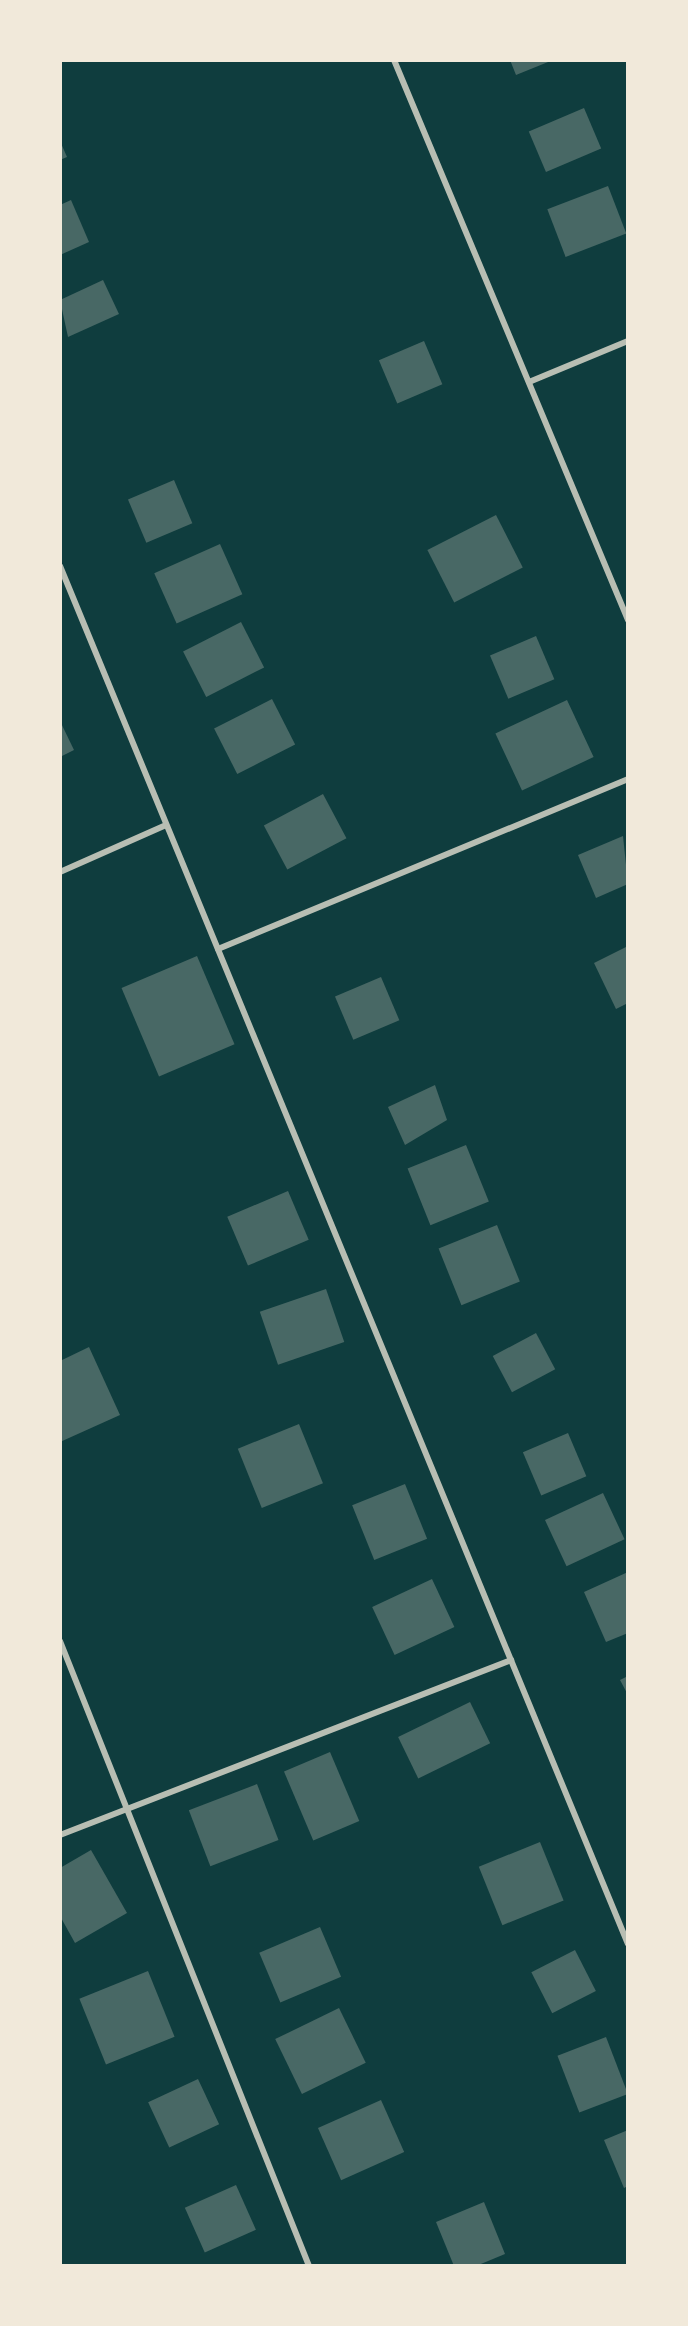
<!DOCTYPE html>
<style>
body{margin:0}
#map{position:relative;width:688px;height:2326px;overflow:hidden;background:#0f3d3e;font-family:"PT Sans Narrow",sans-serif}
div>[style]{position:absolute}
.building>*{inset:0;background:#486865;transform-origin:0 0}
.minor>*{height:6px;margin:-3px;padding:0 3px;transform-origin:3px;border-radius:3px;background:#b8beb3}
span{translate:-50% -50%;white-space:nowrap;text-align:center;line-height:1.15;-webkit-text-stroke:4.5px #f1e9da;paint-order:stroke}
.frame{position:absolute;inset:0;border:62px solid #f1e9da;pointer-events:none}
</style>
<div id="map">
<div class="building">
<i style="clip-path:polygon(510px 60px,553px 60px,516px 75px)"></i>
<i style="left:584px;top:108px;width:44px;height:60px;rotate:67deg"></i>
<i style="clip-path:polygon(60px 141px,67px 157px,60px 160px)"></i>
<i style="left:608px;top:186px;width:51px;height:65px;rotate:69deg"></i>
<i style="clip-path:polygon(71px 200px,89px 242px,60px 255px,60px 205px)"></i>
<i style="clip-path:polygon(103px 280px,119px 314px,68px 337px,60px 300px)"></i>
<i style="left:424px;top:341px;width:47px;height:49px;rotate:67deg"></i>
<i style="left:174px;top:480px;width:47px;height:50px;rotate:67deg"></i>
<i style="left:496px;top:515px;width:59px;height:77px;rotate:63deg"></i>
<i style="left:220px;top:544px;width:55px;height:72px;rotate:66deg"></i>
<i style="left:241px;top:622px;width:51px;height:65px;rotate:63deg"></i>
<i style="left:536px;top:636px;width:47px;height:50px;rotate:67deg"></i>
<i style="left:272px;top:699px;width:51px;height:65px;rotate:63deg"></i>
<i style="left:567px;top:700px;width:63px;height:79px;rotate:65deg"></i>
<i style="clip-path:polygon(60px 721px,74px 750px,60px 757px)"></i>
<i style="left:323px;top:794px;width:50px;height:67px;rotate:62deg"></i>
<i style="clip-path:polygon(623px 836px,628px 884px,596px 898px,578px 855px)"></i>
<i style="clip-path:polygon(628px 946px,628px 1003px,616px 1009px,594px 963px)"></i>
<i style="left:197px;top:956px;width:96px;height:82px;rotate:67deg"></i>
<i style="left:381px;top:977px;width:47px;height:50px;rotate:67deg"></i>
<i style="clip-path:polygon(435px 1085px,447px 1120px,405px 1145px,388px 1107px)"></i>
<i style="left:466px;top:1145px;width:61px;height:63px;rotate:68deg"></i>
<i style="left:288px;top:1191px;width:53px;height:66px;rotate:67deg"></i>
<i style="left:497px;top:1225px;width:61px;height:63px;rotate:68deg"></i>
<i style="left:326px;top:1289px;width:56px;height:70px;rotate:71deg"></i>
<i style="left:536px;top:1333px;width:41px;height:49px;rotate:62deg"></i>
<i style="clip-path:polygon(89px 1347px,120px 1415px,60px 1442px,60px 1361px)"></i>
<i style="left:299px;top:1424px;width:64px;height:66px;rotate:68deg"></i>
<i style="left:568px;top:1433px;width:47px;height:49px;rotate:67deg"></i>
<i style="left:405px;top:1484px;width:59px;height:57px;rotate:68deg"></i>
<i style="left:603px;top:1493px;width:51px;height:64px;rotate:65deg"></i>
<i style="clip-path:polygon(628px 1572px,628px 1633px,606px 1642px,584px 1592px)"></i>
<i style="left:432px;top:1579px;width:53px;height:66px;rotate:65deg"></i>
<i style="clip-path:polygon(628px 1676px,628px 1695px,620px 1680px)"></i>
<i style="left:470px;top:1702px;width:46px;height:80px;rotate:64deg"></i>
<i style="left:330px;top:1752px;width:75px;height:50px;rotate:67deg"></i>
<i style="left:257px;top:1784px;width:60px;height:73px;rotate:69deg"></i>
<i style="left:540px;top:1842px;width:63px;height:66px;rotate:68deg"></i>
<i style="clip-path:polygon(91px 1850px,127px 1913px,75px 1943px,60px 1916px,60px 1868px)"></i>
<i style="left:320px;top:1927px;width:54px;height:66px;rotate:67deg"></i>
<i style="left:575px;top:1950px;width:46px;height:49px;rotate:63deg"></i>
<i style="left:148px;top:1971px;width:71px;height:74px;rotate:68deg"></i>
<i style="left:339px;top:2008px;width:61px;height:71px;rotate:64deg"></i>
<i style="left:606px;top:2037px;width:61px;height:52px;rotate:69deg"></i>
<i style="left:198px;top:2079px;width:50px;height:55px;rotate:65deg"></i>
<i style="left:381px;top:2100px;width:57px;height:69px;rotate:66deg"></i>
<i style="clip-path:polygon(628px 2130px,628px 2186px,624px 2188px,604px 2140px)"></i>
<i style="left:236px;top:2185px;width:49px;height:56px;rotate:66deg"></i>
<i style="clip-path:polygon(484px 2202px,505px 2254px,476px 2266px,454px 2266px,436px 2222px)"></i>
</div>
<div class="minor">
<i style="left:394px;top:60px;width:607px;rotate:67.32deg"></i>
<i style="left:529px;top:382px;width:107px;rotate:-22.5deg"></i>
<i style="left:60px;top:566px;width:1490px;rotate:67.6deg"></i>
<i style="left:60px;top:872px;width:116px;rotate:-23.9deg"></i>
<i style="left:218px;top:949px;width:444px;rotate:-22.5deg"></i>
<i style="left:60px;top:1641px;width:673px;rotate:68.28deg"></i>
<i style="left:60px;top:1835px;width:484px;rotate:-21.2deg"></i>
</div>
<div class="frame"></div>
</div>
